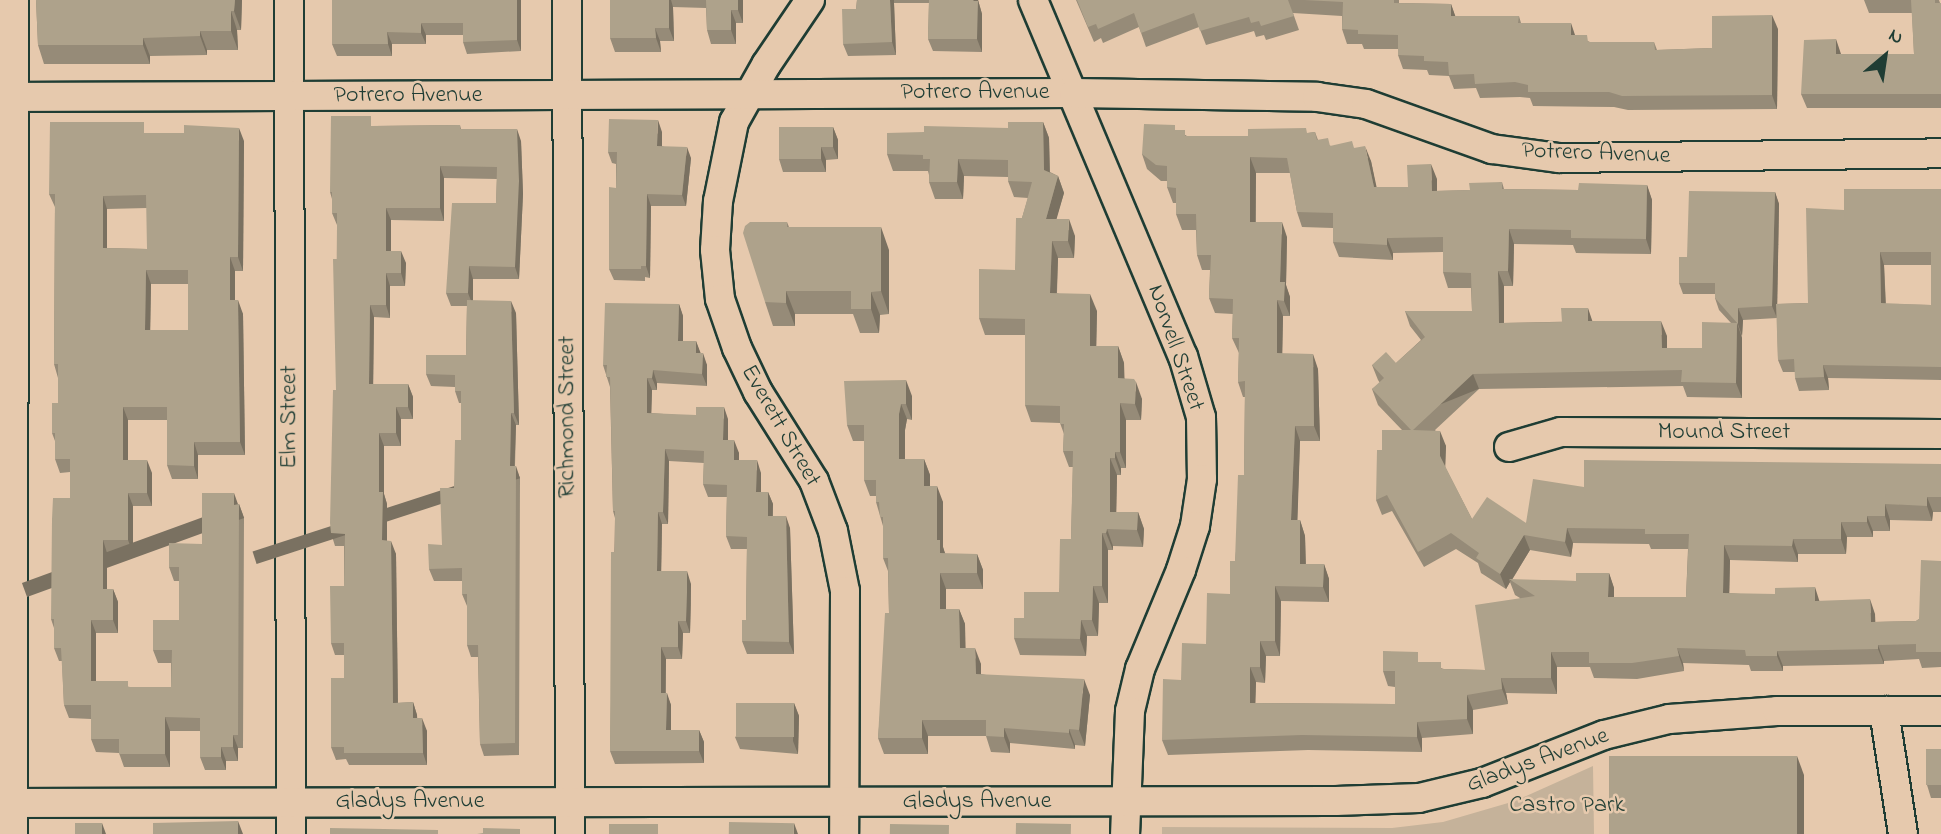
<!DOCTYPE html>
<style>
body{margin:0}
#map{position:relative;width:1941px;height:834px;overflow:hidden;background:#e6c9ad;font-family:"Indie Flower",sans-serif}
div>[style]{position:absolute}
.green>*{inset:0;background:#c5b29a}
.roads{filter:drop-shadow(2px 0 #1f3d34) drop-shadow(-2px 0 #1f3d34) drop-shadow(0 2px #1f3d34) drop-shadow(0 -2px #1f3d34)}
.minor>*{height:28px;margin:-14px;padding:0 14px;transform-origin:14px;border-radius:14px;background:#e6c9ad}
.wall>*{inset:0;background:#968b78}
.shaded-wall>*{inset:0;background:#7a7161;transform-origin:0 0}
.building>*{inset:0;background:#aea28b;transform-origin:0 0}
span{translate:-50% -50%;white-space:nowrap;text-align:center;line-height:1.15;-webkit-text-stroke:5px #e6c9ad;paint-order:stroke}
.street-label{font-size:24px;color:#1f3d34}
.park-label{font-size:24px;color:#274339}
.north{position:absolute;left:1850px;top:21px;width:70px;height:70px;-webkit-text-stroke:5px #e6c9ad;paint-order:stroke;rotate:29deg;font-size:19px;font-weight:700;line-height:28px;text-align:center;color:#1f3d34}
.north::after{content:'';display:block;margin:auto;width:24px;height:32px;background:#1f3d34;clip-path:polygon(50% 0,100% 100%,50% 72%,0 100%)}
</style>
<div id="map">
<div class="green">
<i style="clip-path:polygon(1593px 766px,1594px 834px,1162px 834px,1162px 827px,1392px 828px,1443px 822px,1515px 801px)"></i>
</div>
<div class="roads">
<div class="minor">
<i style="left:289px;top:0;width:834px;rotate:89.86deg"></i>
<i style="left:567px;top:0;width:834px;rotate:89.79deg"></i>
<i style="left:810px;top:0;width:78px;rotate:124.1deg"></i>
<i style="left:766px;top:65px;width:65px;rotate:119.3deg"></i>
<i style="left:734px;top:122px;width:81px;rotate:101.4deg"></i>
<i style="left:718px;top:201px;width:49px;rotate:93.5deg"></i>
<i style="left:715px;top:250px;width:49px;rotate:84.2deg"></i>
<i style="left:720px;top:299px;width:52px;rotate:70.9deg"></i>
<i style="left:737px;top:348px;width:49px;rotate:64.5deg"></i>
<i style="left:758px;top:392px;width:105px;rotate:57.8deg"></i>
<i style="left:814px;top:481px;width:53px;rotate:69.2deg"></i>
<i style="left:833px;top:531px;width:61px;rotate:78.7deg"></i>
<i style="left:845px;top:591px;width:243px;rotate:90.2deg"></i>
<i style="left:1033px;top:0;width:386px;rotate:67.2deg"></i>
<i style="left:1183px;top:356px;width:64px;rotate:73.6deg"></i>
<i style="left:1201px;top:417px;width:62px;rotate:89.1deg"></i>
<i style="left:1202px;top:479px;width:48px;rotate:98.5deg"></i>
<i style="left:1195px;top:526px;width:46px;rotate:107.7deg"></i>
<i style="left:1181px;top:570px;width:107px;rotate:112.5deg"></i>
<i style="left:1140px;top:669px;width:43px;rotate:103.4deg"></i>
<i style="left:1130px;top:711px;width:123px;rotate:92.3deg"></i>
<i style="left:0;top:97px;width:1074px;rotate:-0.21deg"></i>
<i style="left:1074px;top:93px;width:243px;rotate:0.9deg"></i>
<i style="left:1317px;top:97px;width:49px;rotate:8.1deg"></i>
<i style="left:1366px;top:104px;width:134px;rotate:19.7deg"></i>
<i style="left:1492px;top:149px;width:68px;rotate:7.7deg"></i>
<i style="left:1559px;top:158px;width:382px;rotate:-0.7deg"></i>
<i style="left:1509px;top:447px;width:54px;rotate:-16.1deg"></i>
<i style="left:1561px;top:432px;width:380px;rotate:0.3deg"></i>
<i style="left:1884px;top:711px;width:124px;rotate:81.2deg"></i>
<i style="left:0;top:803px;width:1336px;rotate:-0.09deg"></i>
<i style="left:1336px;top:801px;width:83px;rotate:-2.1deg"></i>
<i style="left:1419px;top:798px;width:65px;rotate:-13.4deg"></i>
<i style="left:1482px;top:783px;width:131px;rotate:-21.5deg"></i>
<i style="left:1604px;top:735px;width:67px;rotate:-13.8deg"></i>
<i style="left:1669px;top:719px;width:108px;rotate:-4.2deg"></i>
<i style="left:1777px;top:711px;width:164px"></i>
<i style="left:13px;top:834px;width:834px;rotate:-89.93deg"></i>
</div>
</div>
<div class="wall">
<i style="clip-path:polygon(36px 0,242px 0,241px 30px,237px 30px,238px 50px,207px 50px,207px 55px,150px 56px,150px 64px,44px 64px,38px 45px)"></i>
<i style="clip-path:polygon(521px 0,521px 51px,467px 54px,463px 42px,463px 35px,426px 35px,426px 44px,392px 44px,392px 56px,337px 56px,332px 44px)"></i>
<i style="clip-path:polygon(610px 0,743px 0,743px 23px,736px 23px,736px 44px,711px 44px,707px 30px,706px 8px,673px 7px,674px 41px,660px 41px,661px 52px,615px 52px,610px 38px)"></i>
<i style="clip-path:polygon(857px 0,978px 0,982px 14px,982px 52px,933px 51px,928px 39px,929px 3px,894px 3px,896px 55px,848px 56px,843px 44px,856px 9px)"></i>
<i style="clip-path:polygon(1076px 0,1399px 0,1399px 3px,1451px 4px,1455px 16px,1519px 16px,1521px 23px,1575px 35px,1590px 42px,1654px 42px,1657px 50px,1712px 48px,1778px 29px,1777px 109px,1628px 110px,1614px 107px,1533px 106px,1530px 98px,1520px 97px,1480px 98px,1476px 88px,1454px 89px,1449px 76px,1429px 75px,1427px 70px,1403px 69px,1398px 55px,1398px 49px,1364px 49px,1362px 44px,1347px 44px,1342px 29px,1342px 16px,1293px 13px,1299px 30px,1266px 40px,1264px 35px,1256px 37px,1254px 31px,1206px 45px,1199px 27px,1146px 47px,1139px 27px,1103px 43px,1101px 38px,1094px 42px)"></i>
<i style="clip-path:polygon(1864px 0,1939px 0,1940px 3px,1941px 3px,1941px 108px,1807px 108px,1801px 94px,1841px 54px,1914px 54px,1912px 13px,1869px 13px)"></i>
<i style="clip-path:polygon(1043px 122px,1049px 138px,1050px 172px,1058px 176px,1064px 193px,1056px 219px,1075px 236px,1074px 258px,1058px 258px,1057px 293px,1097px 311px,1096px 346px,1118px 346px,1124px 363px,1124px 378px,1142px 399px,1141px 420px,1126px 420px,1126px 468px,1121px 468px,1121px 475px,1117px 475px,1116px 512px,1138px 512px,1144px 529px,1143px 547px,1113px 546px,1113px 550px,1108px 550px,1108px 603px,1099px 603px,1098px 636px,1087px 636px,1086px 656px,1020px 655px,1014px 638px,1024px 618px,1059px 592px,1071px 539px,1073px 467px,1069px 467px,1063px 451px,1064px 434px,1060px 423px,1031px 422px,1025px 405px,1025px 335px,985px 335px,979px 318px,1015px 270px,1022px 218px,1028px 198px,1014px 197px,1008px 181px,1008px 177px,964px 176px,963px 199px,935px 199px,929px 182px,929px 175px,928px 171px,893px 171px,887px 154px,924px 132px,1008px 128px)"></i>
<i style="clip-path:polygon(460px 125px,461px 129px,521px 141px,523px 194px,519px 279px,473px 279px,473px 301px,516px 313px,519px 425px,516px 425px,515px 466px,520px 478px,519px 755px,484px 756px,480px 744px,478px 657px,471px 657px,467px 645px,467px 606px,462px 594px,462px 581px,434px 581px,429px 569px,442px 545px,454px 488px,461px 440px,461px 403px,459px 403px,455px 391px,455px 387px,431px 386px,426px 374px,466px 355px,467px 306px,451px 306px,446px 293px,496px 203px,497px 179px,444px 178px,444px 221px,391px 220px,391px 251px,406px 263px,405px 286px,390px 286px,390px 318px,374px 317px,373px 384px,408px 384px,413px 397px,413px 419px,401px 419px,401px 446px,384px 446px,384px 494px,387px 504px,387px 541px,396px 554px,398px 703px,413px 702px,417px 715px,417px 718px,427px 731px,427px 765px,349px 765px,346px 759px,336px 760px,331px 747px,344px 678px,344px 655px,335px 655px,331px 643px,344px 586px,344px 546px,335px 546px,331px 533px,336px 390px,337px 225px,332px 213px,332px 199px,330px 192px,375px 126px)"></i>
<i style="clip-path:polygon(833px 127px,838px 140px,838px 159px,826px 160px,826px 172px,783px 172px,779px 159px)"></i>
<i style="clip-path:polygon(evenodd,1177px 130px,1187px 136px,1248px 136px,1308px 133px,1315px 132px,1318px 140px,1331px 146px,1355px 148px,1371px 161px,1376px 187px,1408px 187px,1437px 179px,1437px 191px,1470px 190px,1502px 182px,1504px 189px,1578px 190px,1647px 185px,1652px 200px,1651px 254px,1576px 253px,1573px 245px,1514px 244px,1513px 286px,1504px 286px,1504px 323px,1593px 321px,1667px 336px,1667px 348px,1702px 348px,1731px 323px,1719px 310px,1715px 298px,1715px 294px,1683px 294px,1679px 283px,1687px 257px,1775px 192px,1779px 204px,1777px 304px,1808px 303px,1844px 210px,1941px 189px,1941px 380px,1828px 378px,1829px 390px,1799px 391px,1795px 378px,1795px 372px,1783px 372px,1778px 360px,1777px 318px,1743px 320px,1742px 336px,1741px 334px,1742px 338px,1742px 398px,1687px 397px,1683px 386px,1479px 389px,1435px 430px,1446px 446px,1445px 467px,1472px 519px,1526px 523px,1584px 487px,1941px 464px,1941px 512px,1933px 512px,1932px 521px,1890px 520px,1890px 531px,1873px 531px,1873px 537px,1847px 537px,1846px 554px,1798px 554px,1798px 562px,1730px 560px,1729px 593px,1820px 601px,1875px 614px,1875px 622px,1916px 621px,1919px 619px,1941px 561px,1941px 667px,1922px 668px,1919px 659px,1884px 661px,1884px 664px,1783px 666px,1783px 671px,1751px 671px,1749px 665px,1683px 663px,1684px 671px,1637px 679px,1594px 678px,1590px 667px,1557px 667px,1557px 694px,1506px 693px,1508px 704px,1473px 710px,1473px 734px,1422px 738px,1422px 752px,1308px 750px,1168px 755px,1162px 740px,1181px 680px,1206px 644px,1230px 594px,1235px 561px,1244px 475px,1245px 397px,1243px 397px,1238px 382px,1239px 353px,1232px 338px,1233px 314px,1215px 313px,1209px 298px,1210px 270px,1202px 270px,1197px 255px,1196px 230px,1182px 230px,1176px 214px,1176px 203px,1173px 203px,1167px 187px,1167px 181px,1161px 181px,1147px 169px,1142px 154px,1177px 130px,1256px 173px,1290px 173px,1297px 212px,1302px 227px,1333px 228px,1333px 242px,1339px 257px,1393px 260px,1393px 253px,1443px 252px,1443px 272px,1448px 288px,1471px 288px,1472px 311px,1405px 311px,1410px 326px,1421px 340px,1396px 363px,1372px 365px,1378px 380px,1380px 383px,1372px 389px,1378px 405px,1402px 430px,1382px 450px,1376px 500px,1382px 515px,1392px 511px,1424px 567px,1456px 549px,1478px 563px,1481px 573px,1506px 589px,1510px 582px,1515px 595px,1520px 598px,1485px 670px,1444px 669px,1421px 662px,1383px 671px,1388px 686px,1395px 687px,1395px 704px,1255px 703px,1256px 682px,1265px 683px,1266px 656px,1280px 656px,1281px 601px,1329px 602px,1329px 579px,1324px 564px,1306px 564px,1305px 536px,1300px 520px,1297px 520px,1300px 441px,1320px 441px,1318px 369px,1282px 354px,1283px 316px,1290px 316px,1290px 297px,1286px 285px,1287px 237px,1256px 222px,1256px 173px,1177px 130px,1884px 265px,1931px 265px,1931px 305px,1886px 304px,1884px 265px,1177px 130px,1573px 543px,1649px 544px,1651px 549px,1688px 549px,1686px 597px,1614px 597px,1614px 588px,1609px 573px,1576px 581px,1512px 580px,1530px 550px,1571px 557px,1573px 543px)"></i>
<i style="clip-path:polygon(662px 132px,662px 146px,691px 158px,686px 206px,651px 206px,650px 278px,645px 277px,645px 281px,614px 280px,609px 269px,616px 188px,616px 164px,612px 163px,608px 152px)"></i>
<i style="clip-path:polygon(evenodd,148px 133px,244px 141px,243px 271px,235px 271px,235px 300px,243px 314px,245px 455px,198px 455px,198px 479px,172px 479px,167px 465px,167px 420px,128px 420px,128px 460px,152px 473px,152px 506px,133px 506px,133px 553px,107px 553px,107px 589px,113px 589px,118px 602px,118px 633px,96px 633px,96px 681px,130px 687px,171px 687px,171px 663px,158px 663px,153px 650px,179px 620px,179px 581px,174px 581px,169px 567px,202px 544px,239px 504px,244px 518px,243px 748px,238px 748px,238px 761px,226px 761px,226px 770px,205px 770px,200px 757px,200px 731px,170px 731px,170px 767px,124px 767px,119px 753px,96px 752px,91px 739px,91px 719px,69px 718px,64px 705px,62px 661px,59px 661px,54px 648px,54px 628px,51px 619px,70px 498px,70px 472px,60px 473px,55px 459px,55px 441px,52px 433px,58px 403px,58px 378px,54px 364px,55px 207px,49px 194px,148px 133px,147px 208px,147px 249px,107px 248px,107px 209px,147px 208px,148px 133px,151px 284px,188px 284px,188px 330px,150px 330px,151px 284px)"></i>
<i style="clip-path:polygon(787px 222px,789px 227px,889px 250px,889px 314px,880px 315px,879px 333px,860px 333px,853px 314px,795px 314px,795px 326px,773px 326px,765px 302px)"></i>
<i style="clip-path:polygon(679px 304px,683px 316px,683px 341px,696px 341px,700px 353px,707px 365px,707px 386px,657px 383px,657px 390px,652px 390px,651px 413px,728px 419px,728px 440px,739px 453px,739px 460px,761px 473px,761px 492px,768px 492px,773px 504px,773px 516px,790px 528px,794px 654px,747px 654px,742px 641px,746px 620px,747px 549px,731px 549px,726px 536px,727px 497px,708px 497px,703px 484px,704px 463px,669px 461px,668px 524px,662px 524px,661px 571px,691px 584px,691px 605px,690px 633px,683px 633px,682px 659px,666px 659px,666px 693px,671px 705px,671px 730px,699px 730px,704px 742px,704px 763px,615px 764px,610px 751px,615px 518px,613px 511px,610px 387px,603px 365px)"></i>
<i style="clip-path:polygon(912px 396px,912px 420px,907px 419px,905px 430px,905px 459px,924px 459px,930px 475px,930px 486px,943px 502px,943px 547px,945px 554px,977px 554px,983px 570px,983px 589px,946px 589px,946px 609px,959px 609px,965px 624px,965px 648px,981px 664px,981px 674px,1090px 695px,1085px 746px,1075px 745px,1075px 749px,1010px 743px,1010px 753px,991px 752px,986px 736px,928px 736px,928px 754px,884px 754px,878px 738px,889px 613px,888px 571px,883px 558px,883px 526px,876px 502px,876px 496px,870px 496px,864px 480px,864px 441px,853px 441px,847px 425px)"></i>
<i style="clip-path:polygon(794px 703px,799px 716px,798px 754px,740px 749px,735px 737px)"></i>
<i style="clip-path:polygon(1941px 749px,1941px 798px,1931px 798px,1927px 785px)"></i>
</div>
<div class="shaded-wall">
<i style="clip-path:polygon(235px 0,242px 0,241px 30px,234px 11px)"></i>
<i style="clip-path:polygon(517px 0,521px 0,521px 51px,517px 40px)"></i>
<i style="clip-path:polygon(669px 0,671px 0,673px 7px,674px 41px,669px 28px)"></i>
<i style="clip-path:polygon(738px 0,743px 0,743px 23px,738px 10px)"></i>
<i style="clip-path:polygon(890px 0,894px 0,894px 3px,896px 55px,892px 42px)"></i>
<i style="clip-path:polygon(973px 0,978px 0,982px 14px,982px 52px,977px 39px)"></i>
<i style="clip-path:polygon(1451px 4px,1456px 18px,1451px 16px)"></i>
<i style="clip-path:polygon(731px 10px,736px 23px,736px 44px,731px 30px)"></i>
<i style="clip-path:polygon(231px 11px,237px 30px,238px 50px,231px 31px)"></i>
<i style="clip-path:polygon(1772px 15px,1778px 29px,1777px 109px,1772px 95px)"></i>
<i style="clip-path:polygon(421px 23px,426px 35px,426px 44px,421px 33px)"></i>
<i style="clip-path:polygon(1571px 23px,1576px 38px,1571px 35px)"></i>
<i style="clip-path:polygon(655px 28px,660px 41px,661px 52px,656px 38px)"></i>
<i style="clip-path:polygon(200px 31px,207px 50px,207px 55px,200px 36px)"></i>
<i style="clip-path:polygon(387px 32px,392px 44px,392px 56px,388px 44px)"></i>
<i style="clip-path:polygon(143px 38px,150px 56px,150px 64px,143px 45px)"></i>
<i style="clip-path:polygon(1836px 39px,1841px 54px,1836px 54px)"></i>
<i style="clip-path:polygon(658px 120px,662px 132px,662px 158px,657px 146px)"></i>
<i style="clip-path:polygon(1043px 122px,1049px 138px,1050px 186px,1044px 170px)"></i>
<i style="clip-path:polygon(833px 127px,838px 140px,838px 159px,833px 147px)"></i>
<i style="clip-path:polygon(239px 128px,244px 141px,243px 271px,238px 257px)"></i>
<i style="clip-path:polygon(517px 129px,521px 141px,523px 194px,519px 279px,515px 267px)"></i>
<i style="clip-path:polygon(1365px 146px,1371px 161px,1380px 203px,1374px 187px)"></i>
<i style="clip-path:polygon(687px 147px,691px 158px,686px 206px,682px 195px)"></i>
<i style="clip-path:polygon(821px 147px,826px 160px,826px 172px,821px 159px)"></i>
<i style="clip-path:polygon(1250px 157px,1256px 173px,1255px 237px,1250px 222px)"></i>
<i style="clip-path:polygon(958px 159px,964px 176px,963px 199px,957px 182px)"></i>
<i style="clip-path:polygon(1431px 164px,1437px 179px,1437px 206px,1432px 191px)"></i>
<i style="clip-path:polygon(440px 166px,444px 178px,444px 221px,440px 208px)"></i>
<i style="clip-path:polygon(1058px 176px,1064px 193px,1052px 235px,1046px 219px)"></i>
<i style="clip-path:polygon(1647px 185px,1652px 200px,1651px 254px,1646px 239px)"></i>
<i style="clip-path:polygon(1775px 192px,1779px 204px,1777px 318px,1772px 306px)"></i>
<i style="clip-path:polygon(647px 194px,651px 206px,650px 278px,646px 266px)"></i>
<i style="clip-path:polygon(103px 196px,107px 209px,107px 262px,103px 248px)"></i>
<i style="clip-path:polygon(386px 208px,391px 220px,391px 263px,386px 251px)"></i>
<i style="clip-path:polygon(1069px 219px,1075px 236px,1074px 258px,1068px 241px)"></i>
<i style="clip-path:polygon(1282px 222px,1287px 237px,1286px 285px,1290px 297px,1290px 316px,1284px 301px,1280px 282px)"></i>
<i style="clip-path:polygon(881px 227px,889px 250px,889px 314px,881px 291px)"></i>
<i style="clip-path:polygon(1509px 229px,1514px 244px,1513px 286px,1508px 271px)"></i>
<i style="clip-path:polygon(1387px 238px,1393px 253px,1393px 260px,1387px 245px)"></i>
<i style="clip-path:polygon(1052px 241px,1058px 258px,1056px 310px,1050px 293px)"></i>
<i style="clip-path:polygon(401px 251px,406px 263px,405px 286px,401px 273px)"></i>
<i style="clip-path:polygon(1880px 252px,1884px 265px,1886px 316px,1881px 303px)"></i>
<i style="clip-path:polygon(230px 257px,235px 271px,235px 313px,230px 300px)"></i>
<i style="clip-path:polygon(469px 266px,473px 279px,473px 306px,468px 293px)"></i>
<i style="clip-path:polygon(146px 270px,151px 284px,150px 343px,145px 330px)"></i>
<i style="clip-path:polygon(1498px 271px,1504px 286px,1504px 338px,1499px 323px)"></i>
<i style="clip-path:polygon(386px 273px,390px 286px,390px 318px,386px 305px)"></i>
<i style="clip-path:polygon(786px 291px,795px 314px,795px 326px,786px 303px)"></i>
<i style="clip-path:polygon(871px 292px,880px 315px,879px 333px,871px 309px)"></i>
<i style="clip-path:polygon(1090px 294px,1097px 311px,1096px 362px,1090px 346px)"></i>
<i style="clip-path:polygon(238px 300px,243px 314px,245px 455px,240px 442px)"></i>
<i style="clip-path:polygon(1277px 300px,1283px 316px,1282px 369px,1277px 353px)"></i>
<i style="clip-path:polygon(511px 301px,516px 313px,519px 425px,514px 413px)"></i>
<i style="clip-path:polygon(679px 304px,683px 316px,683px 353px,678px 341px)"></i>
<i style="clip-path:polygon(370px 305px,374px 317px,373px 397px,369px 384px)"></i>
<i style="clip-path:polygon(1588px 308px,1593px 323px,1588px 321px)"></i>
<i style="clip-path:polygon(1738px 308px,1743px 320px,1742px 336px,1738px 324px)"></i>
<i style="clip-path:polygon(1661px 321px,1667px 336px,1667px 364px,1662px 348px)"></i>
<i style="clip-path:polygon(1737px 323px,1742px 338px,1742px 398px,1736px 383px)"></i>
<i style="clip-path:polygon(696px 341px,701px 354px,696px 353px)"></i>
<i style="clip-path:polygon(1118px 346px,1124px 363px,1125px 395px,1118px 378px)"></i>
<i style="clip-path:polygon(703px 353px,707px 365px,707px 386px,702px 374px)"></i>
<i style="clip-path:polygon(1313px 354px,1318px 369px,1320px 441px,1314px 426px)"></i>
<i style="clip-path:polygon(1823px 365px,1828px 378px,1829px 390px,1824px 377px)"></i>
<i style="clip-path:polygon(653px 370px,657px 383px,657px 390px,652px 378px)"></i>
<i style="left:1473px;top:374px;width:16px;height:82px;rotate:68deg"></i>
<i style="clip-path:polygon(647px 378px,652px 390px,651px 426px,647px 413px)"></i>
<i style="clip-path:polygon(906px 380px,912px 396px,912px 420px,906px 404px)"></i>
<i style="clip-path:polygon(1136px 382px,1142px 399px,1141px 420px,1135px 404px)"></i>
<i style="clip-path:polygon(408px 384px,413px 397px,413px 419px,408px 407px)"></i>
<i style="clip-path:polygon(1120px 403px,1126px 420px,1126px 468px,1120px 452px)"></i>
<i style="clip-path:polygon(901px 404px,907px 419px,905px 430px,905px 475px,899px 459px,899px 414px)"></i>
<i style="clip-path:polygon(123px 407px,128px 420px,128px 473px,123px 460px)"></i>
<i style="clip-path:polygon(396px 407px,401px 419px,401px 446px,396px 433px)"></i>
<i style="clip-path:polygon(724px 407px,728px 419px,728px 452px,723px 440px)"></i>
<i style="clip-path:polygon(511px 413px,516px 425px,514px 478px,510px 466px)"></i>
<i style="clip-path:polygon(1295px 426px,1300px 441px,1297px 535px,1291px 520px)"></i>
<i style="clip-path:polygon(1440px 431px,1446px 446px,1445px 472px,1440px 456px)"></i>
<i style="clip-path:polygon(379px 433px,384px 446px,384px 494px,387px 504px,387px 553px,382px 540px,379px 492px)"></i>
<i style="clip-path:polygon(734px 440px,739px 453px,739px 472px,734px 460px)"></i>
<i style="clip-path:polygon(194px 442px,198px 455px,198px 479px,194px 466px)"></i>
<i style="clip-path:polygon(665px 449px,669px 461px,668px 524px,663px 512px)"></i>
<i style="clip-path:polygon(1115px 452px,1121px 468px,1121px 475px,1115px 458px)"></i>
<i style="clip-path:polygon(1110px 458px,1117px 475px,1116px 528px,1110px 512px)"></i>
<i style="clip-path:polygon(924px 459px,930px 475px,930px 502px,924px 486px)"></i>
<i style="clip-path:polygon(147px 460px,152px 473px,152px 506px,147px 493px)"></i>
<i style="clip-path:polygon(757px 460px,761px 473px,761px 504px,756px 492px)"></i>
<i style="left:516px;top:466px;width:13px;height:277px;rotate:72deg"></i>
<i style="clip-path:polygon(937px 486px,943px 502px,943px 547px,946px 556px,940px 553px,937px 540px)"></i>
<i style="clip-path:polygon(768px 492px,773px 504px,772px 528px,768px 516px)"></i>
<i style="clip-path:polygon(128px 493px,133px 506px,133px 553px,128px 540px)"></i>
<i style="clip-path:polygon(234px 493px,239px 507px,234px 505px)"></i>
<i style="clip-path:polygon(1927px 497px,1933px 512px,1932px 521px,1927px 506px)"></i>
<i style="left:239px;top:504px;width:15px;height:231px;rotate:70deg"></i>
<i style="clip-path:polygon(1885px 504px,1890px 520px,1890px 531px,1885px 516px)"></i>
<i style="clip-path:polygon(658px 512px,662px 524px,661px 583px,657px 571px)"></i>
<i style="clip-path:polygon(1138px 512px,1144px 529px,1143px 547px,1137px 530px)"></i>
<i style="clip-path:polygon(786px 516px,790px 528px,794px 654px,789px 642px)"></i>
<i style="clip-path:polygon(1867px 516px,1873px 531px,1873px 537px,1867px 522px)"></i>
<i style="clip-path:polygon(1300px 520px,1305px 536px,1306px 579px,1300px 564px)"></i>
<i style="clip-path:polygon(1841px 522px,1847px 537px,1846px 554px,1841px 539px)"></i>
<i style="clip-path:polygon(1567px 528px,1573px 543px,1571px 557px,1565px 542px)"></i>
<i style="clip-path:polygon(1107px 529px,1113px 546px,1113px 550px,1106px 533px)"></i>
<i style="clip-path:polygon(1102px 533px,1108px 550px,1108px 603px,1102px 586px)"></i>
<i style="clip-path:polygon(1524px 535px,1530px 550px,1511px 581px,1509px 579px,1510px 582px,1506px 589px,1500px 574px)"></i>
<i style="clip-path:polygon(1793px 539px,1798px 554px,1798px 562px,1792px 546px)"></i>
<i style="clip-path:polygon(103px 540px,107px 553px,107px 602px,103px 589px)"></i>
<i style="clip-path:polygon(391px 541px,396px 554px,398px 716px,393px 703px)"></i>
<i style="clip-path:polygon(1724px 545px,1730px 560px,1729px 608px,1723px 593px)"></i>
<i style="clip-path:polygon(977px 554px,983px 570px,983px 589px,977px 573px)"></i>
<i style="clip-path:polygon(1324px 564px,1329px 579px,1329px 602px,1323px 587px)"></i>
<i style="clip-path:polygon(687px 571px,691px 584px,690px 633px,686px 621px)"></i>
<i style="clip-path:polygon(940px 573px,946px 589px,946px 625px,940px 609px)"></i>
<i style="clip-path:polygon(1609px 573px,1614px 588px,1614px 612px,1608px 597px)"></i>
<i style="clip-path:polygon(1093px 586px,1099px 603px,1098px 636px,1092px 620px)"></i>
<i style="clip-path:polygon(1275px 586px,1281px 601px,1280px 656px,1275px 641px)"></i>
<i style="clip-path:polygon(1815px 587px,1820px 603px,1815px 601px)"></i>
<i style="clip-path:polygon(113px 589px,118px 602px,118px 633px,113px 620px)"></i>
<i style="clip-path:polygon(1870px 599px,1875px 614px,1876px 638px,1871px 622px)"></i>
<i style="clip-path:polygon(959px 609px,965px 624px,966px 664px,960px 648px)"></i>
<i style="clip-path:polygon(91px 620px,96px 633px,96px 694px,91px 681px)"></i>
<i style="clip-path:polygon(1081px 620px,1087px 636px,1086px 656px,1080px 639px)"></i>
<i style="clip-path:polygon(678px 621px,683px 633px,682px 659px,678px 647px)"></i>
<i style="clip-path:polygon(1260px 641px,1266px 656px,1265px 683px,1260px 667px)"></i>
<i style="clip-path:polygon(1878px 645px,1884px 661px,1884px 664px,1878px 649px)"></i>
<i style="clip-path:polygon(661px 647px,666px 659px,665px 705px,661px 693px)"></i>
<i style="clip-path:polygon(975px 648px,981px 664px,981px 689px,976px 674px)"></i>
<i style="clip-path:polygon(1677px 648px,1683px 663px,1684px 671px,1679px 656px)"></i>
<i style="clip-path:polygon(1777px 651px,1783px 666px,1783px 671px,1777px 656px)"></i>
<i style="clip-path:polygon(1551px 652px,1557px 667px,1557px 694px,1551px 678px)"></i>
<i style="clip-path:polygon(1250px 667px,1256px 682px,1255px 718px,1250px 703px)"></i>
<i style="clip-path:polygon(1501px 678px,1506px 693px,1508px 704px,1502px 689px)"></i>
<i style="clip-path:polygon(1084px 679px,1090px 695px,1085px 746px,1079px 730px)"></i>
<i style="clip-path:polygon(667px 693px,671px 705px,671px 742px,666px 730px)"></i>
<i style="clip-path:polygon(1467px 695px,1473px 710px,1473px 734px,1467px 719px)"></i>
<i style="clip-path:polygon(413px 702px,417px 715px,418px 731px,413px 718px)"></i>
<i style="clip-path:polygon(794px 703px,799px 716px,798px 754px,793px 741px)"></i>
<i style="clip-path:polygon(165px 717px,170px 731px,170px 767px,165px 754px)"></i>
<i style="clip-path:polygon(422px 718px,427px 731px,427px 765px,423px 753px)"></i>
<i style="clip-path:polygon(922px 720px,928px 736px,928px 754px,922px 738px)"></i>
<i style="clip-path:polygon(1417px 722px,1422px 738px,1422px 752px,1417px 737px)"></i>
<i style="clip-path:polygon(1004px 728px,1010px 743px,1010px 753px,1004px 737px)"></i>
<i style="clip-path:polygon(1069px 729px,1075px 745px,1075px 749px,1069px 733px)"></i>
<i style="clip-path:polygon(699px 730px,704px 742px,704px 763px,699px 751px)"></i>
<i style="clip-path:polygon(233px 735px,238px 748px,238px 761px,233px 747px)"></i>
<i style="clip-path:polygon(221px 747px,226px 761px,226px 770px,221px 757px)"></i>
<i style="clip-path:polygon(1797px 756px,1804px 775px,1804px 834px,1797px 834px)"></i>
<i style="clip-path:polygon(238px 821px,243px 834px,238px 834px)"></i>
<i style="clip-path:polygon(102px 823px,106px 834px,102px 834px)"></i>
<i style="clip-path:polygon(794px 823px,798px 834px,794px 834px)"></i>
</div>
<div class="building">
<i style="clip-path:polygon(36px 0,235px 0,234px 11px,231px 11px,231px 31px,200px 31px,200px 36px,143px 38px,143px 45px,38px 45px)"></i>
<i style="clip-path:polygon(332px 0,517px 0,517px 40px,463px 42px,463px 23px,421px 23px,421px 33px,387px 32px,388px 44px,332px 44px)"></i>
<i style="clip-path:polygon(610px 0,669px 0,669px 28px,655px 28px,656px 38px,610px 38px)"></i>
<i style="clip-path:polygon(706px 0,738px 0,738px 10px,731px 10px,731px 30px,707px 30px)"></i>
<i style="clip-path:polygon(857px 0,890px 0,892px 42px,843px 44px,842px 9px,856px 9px)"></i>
<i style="clip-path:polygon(929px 0,973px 0,974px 1px,978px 1px,977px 39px,928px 39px)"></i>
<i style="clip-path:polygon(1077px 0,1288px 0,1294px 16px,1261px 26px,1259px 21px,1251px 23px,1249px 17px,1200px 31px,1194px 13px,1141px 33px,1134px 13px,1098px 29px,1096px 24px,1088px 27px)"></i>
<i style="clip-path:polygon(1304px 0,1394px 0,1394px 3px,1451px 4px,1451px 16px,1519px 16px,1518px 23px,1571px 23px,1571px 35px,1587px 35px,1588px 42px,1654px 42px,1655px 50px,1712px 48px,1712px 16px,1772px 15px,1772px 95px,1622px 96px,1609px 92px,1528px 92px,1528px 85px,1515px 82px,1475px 84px,1474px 74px,1449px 75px,1448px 62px,1424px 61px,1424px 56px,1398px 55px,1398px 35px,1358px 34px,1358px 30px,1342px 29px,1343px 2px)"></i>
<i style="clip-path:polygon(1911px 0,1935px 0,1935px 3px,1941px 3px,1941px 94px,1801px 94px,1804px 40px,1836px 39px,1836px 54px,1914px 54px)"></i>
<i style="clip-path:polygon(331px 116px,371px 116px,371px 126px,460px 125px,460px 129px,517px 129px,519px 181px,515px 267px,469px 266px,468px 293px,446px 293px,452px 203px,496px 203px,497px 167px,440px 166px,440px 208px,386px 208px,386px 251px,401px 251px,401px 273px,386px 273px,386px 305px,370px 305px,369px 384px,408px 384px,408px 407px,396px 407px,396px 433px,379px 433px,379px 492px,383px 492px,382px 540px,391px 541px,393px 703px,413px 702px,413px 718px,422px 718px,423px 753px,344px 753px,344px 747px,331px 747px,331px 678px,344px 678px,344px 643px,331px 643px,330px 586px,344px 586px,345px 534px,331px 533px,330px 523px,333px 390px,336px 390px,333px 259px,337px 259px,337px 213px,332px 213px,332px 192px,330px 192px)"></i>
<i style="clip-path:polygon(609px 119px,658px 120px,657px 146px,687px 147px,682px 195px,647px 194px,646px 266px,641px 266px,641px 269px,609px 269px,609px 187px,616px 188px,617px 152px,608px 152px)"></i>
<i style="clip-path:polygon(evenodd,50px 122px,144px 122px,144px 133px,184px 133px,184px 125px,239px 128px,238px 257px,230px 257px,230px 300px,238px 300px,240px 442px,194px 442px,194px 466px,167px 465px,167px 407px,123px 407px,123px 460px,147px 460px,147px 493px,128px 493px,128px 540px,103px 540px,103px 589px,113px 589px,113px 620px,91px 620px,91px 681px,128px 681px,128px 687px,171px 687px,172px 650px,153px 650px,153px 620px,179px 620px,179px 567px,169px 567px,169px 543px,202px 544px,202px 493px,234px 493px,234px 505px,239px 504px,238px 735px,233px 735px,233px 747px,221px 747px,221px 757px,200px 757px,200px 718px,165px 717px,165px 754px,119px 754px,119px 739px,91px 739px,91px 705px,64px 705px,61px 648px,54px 648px,54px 619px,51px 619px,52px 519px,53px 498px,70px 498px,70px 459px,55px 459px,55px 433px,52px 433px,52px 403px,58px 403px,58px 364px,54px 364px,55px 194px,49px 194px,50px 122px,146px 195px,147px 249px,103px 248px,103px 196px,146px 195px,50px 122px,146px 270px,188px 270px,188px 330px,145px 330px,146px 270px)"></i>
<i style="clip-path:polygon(1008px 122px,1043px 122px,1044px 170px,1058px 176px,1046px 219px,1069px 219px,1068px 241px,1052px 241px,1050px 293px,1090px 294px,1090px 346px,1118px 346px,1118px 378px,1134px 379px,1136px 382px,1135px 404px,1120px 403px,1120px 452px,1115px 452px,1115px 458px,1110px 458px,1110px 512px,1138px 512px,1137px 530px,1107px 529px,1106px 533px,1102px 533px,1102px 586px,1093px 586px,1092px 620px,1081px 620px,1080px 639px,1014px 638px,1014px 618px,1024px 618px,1024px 592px,1059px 592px,1060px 539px,1071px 539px,1073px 451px,1063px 451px,1064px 424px,1060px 424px,1060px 406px,1025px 405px,1025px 319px,979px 318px,979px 269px,1015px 270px,1016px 218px,1022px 218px,1032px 182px,1008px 181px,1008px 160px,958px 159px,957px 182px,929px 182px,930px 159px,923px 159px,923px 155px,887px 154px,887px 133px,924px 132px,924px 126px,1008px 128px)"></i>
<i style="clip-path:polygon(evenodd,1144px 124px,1175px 125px,1175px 130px,1185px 130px,1185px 136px,1248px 136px,1248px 129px,1306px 128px,1307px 133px,1315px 132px,1317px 140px,1328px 138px,1330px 146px,1352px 141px,1354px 148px,1365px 146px,1374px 187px,1408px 187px,1407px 165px,1431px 164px,1432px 191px,1470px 190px,1469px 183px,1502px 182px,1502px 189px,1578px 190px,1579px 183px,1647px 185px,1646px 239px,1571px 238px,1571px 230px,1509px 229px,1508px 271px,1498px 271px,1499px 323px,1562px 322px,1561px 308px,1588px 308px,1588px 321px,1661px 321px,1662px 348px,1702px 348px,1702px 322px,1737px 323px,1736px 383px,1681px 382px,1682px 370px,1473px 374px,1413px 430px,1440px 431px,1440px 456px,1472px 519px,1487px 497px,1526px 523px,1533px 479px,1584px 487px,1584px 460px,1941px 464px,1941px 497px,1927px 497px,1927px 506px,1885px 504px,1885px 516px,1867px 516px,1867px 522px,1841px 522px,1841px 539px,1793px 539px,1792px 546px,1724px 545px,1723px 593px,1775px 594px,1775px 588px,1815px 587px,1815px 601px,1870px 599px,1871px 622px,1916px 621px,1919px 619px,1921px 560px,1941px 561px,1941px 652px,1916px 652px,1916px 644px,1878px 645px,1878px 649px,1777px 651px,1777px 656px,1746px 656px,1745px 650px,1677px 648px,1679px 656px,1632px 663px,1589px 663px,1589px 652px,1551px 652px,1551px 678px,1501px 678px,1502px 689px,1467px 695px,1467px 719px,1417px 722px,1417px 737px,1302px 735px,1162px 740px,1163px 679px,1181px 680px,1182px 643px,1206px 644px,1207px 593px,1230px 594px,1230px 561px,1235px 561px,1238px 475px,1244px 475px,1245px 381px,1238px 382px,1239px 338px,1232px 338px,1233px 299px,1209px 298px,1211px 255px,1197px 255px,1196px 214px,1176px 214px,1176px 188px,1167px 187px,1167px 166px,1156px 165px,1142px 154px,1144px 124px,1250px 157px,1287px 158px,1297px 212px,1333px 213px,1333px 242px,1387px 245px,1387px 238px,1443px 237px,1443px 272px,1471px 273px,1472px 311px,1405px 311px,1425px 337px,1396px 363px,1386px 352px,1372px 365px,1384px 378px,1372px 389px,1411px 430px,1382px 430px,1382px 450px,1377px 450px,1376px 500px,1387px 495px,1418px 552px,1451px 533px,1479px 553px,1476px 558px,1500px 574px,1524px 535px,1565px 542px,1567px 528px,1645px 529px,1645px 534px,1689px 534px,1686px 597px,1608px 597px,1609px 573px,1576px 573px,1576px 581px,1509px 579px,1535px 596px,1475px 605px,1485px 670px,1441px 669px,1441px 662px,1418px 662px,1418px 652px,1383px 651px,1383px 671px,1395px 671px,1395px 704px,1250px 703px,1250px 667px,1260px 667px,1260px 641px,1275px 641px,1275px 586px,1323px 587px,1324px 564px,1300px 564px,1300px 520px,1291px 520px,1295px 426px,1314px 426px,1313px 354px,1277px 353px,1277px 300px,1284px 301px,1285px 282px,1280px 282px,1282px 222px,1250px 222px,1250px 157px)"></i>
<i style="clip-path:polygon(779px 127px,833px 127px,833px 147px,821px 147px,821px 159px,779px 159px)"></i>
<i style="clip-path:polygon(evenodd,1844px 189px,1941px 189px,1941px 367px,1823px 365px,1824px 377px,1795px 378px,1794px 359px,1778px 360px,1776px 304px,1808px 303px,1806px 208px,1844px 210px,1844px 189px,1880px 252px,1931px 252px,1931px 305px,1881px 303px,1880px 252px)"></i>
<i style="clip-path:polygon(1689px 191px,1775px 192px,1772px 306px,1738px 308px,1738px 324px,1715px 298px,1715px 283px,1679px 283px,1679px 257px,1687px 257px)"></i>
<i style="clip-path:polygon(750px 222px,787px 222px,787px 227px,881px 227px,881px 291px,871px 292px,871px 309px,851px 309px,851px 291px,786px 291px,786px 303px,765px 302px,743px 233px,745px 226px)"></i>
<i style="clip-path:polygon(467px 300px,511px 301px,514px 413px,511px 413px,510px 466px,516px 466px,515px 743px,480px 744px,478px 645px,467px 645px,467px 594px,462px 594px,462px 568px,429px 569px,428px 544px,442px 545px,440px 488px,454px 488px,455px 440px,461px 440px,461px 391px,455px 391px,455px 375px,426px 374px,426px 355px,466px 355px)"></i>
<i style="clip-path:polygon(605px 303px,679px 304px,678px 341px,696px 341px,696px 353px,703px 353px,702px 374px,653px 370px,652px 378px,647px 378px,647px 413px,696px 415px,696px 407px,724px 407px,723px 440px,734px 440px,734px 460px,757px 460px,756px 492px,768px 492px,768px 516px,786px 516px,789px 642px,742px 641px,742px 620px,746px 620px,747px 537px,726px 536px,727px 485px,703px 484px,704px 451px,665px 449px,663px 512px,658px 512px,657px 571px,687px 571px,687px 592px,686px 621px,678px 621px,678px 647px,661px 647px,661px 693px,667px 693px,666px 730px,699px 730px,699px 751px,610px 751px,611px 552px,615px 552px,615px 511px,613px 511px,610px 377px,606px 377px,607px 365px,603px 365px)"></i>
<i style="clip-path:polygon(906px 380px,906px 404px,901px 404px,899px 414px,899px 459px,924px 459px,924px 486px,937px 486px,937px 540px,940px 540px,940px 553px,977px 554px,977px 573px,940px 573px,940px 609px,959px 609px,960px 648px,975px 648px,976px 674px,1084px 679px,1079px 730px,1069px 729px,1069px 733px,1004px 728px,1004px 737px,986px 736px,986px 720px,922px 720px,922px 738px,878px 738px,885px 613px,889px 613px,888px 558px,883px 558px,883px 517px,880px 517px,879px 502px,876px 502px,876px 480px,864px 480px,864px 425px,847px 425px,844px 381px)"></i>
<i style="left:736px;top:703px;width:58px;height:34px"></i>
<i style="left:1926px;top:749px;width:15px;height:36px"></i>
<i style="left:1797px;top:756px;width:78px;height:188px;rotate:90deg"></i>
<i style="clip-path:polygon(238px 821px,238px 834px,153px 834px,153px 823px)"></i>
<i style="left:729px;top:822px;width:65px;height:12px;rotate:1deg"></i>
<i style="left:75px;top:823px;width:27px;height:11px"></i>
<i style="left:1016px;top:823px;width:55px;height:11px;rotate:1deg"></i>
<i style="left:609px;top:824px;width:49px;height:10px"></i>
<i style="left:890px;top:824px;width:59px;height:10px;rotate:1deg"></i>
<i style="clip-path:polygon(330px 828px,438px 830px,438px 834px,446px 834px,330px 834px)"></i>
<i style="clip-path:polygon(483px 828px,520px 829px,520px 834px,477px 834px,483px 833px)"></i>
</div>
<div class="street-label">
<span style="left:975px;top:93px">Potrero Avenue</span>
<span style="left:408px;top:96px">Potrero Avenue</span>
<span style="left:1596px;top:154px;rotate:2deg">Potrero Avenue</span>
<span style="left:1175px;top:348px;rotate:71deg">Norvell Street</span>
<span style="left:290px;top:417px;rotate:-90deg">Elm Street</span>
<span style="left:568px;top:417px;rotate:-90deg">Richmond Street</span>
<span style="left:780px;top:426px;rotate:60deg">Everett Street</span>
<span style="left:1724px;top:433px">Mound Street</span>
<span style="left:1538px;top:761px;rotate:-20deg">Gladys Avenue</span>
<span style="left:410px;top:802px">Gladys Avenue</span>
<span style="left:977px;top:802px">Gladys Avenue</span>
</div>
<div class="park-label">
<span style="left:1567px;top:806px">Castro Park</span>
</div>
<div class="north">N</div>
</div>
